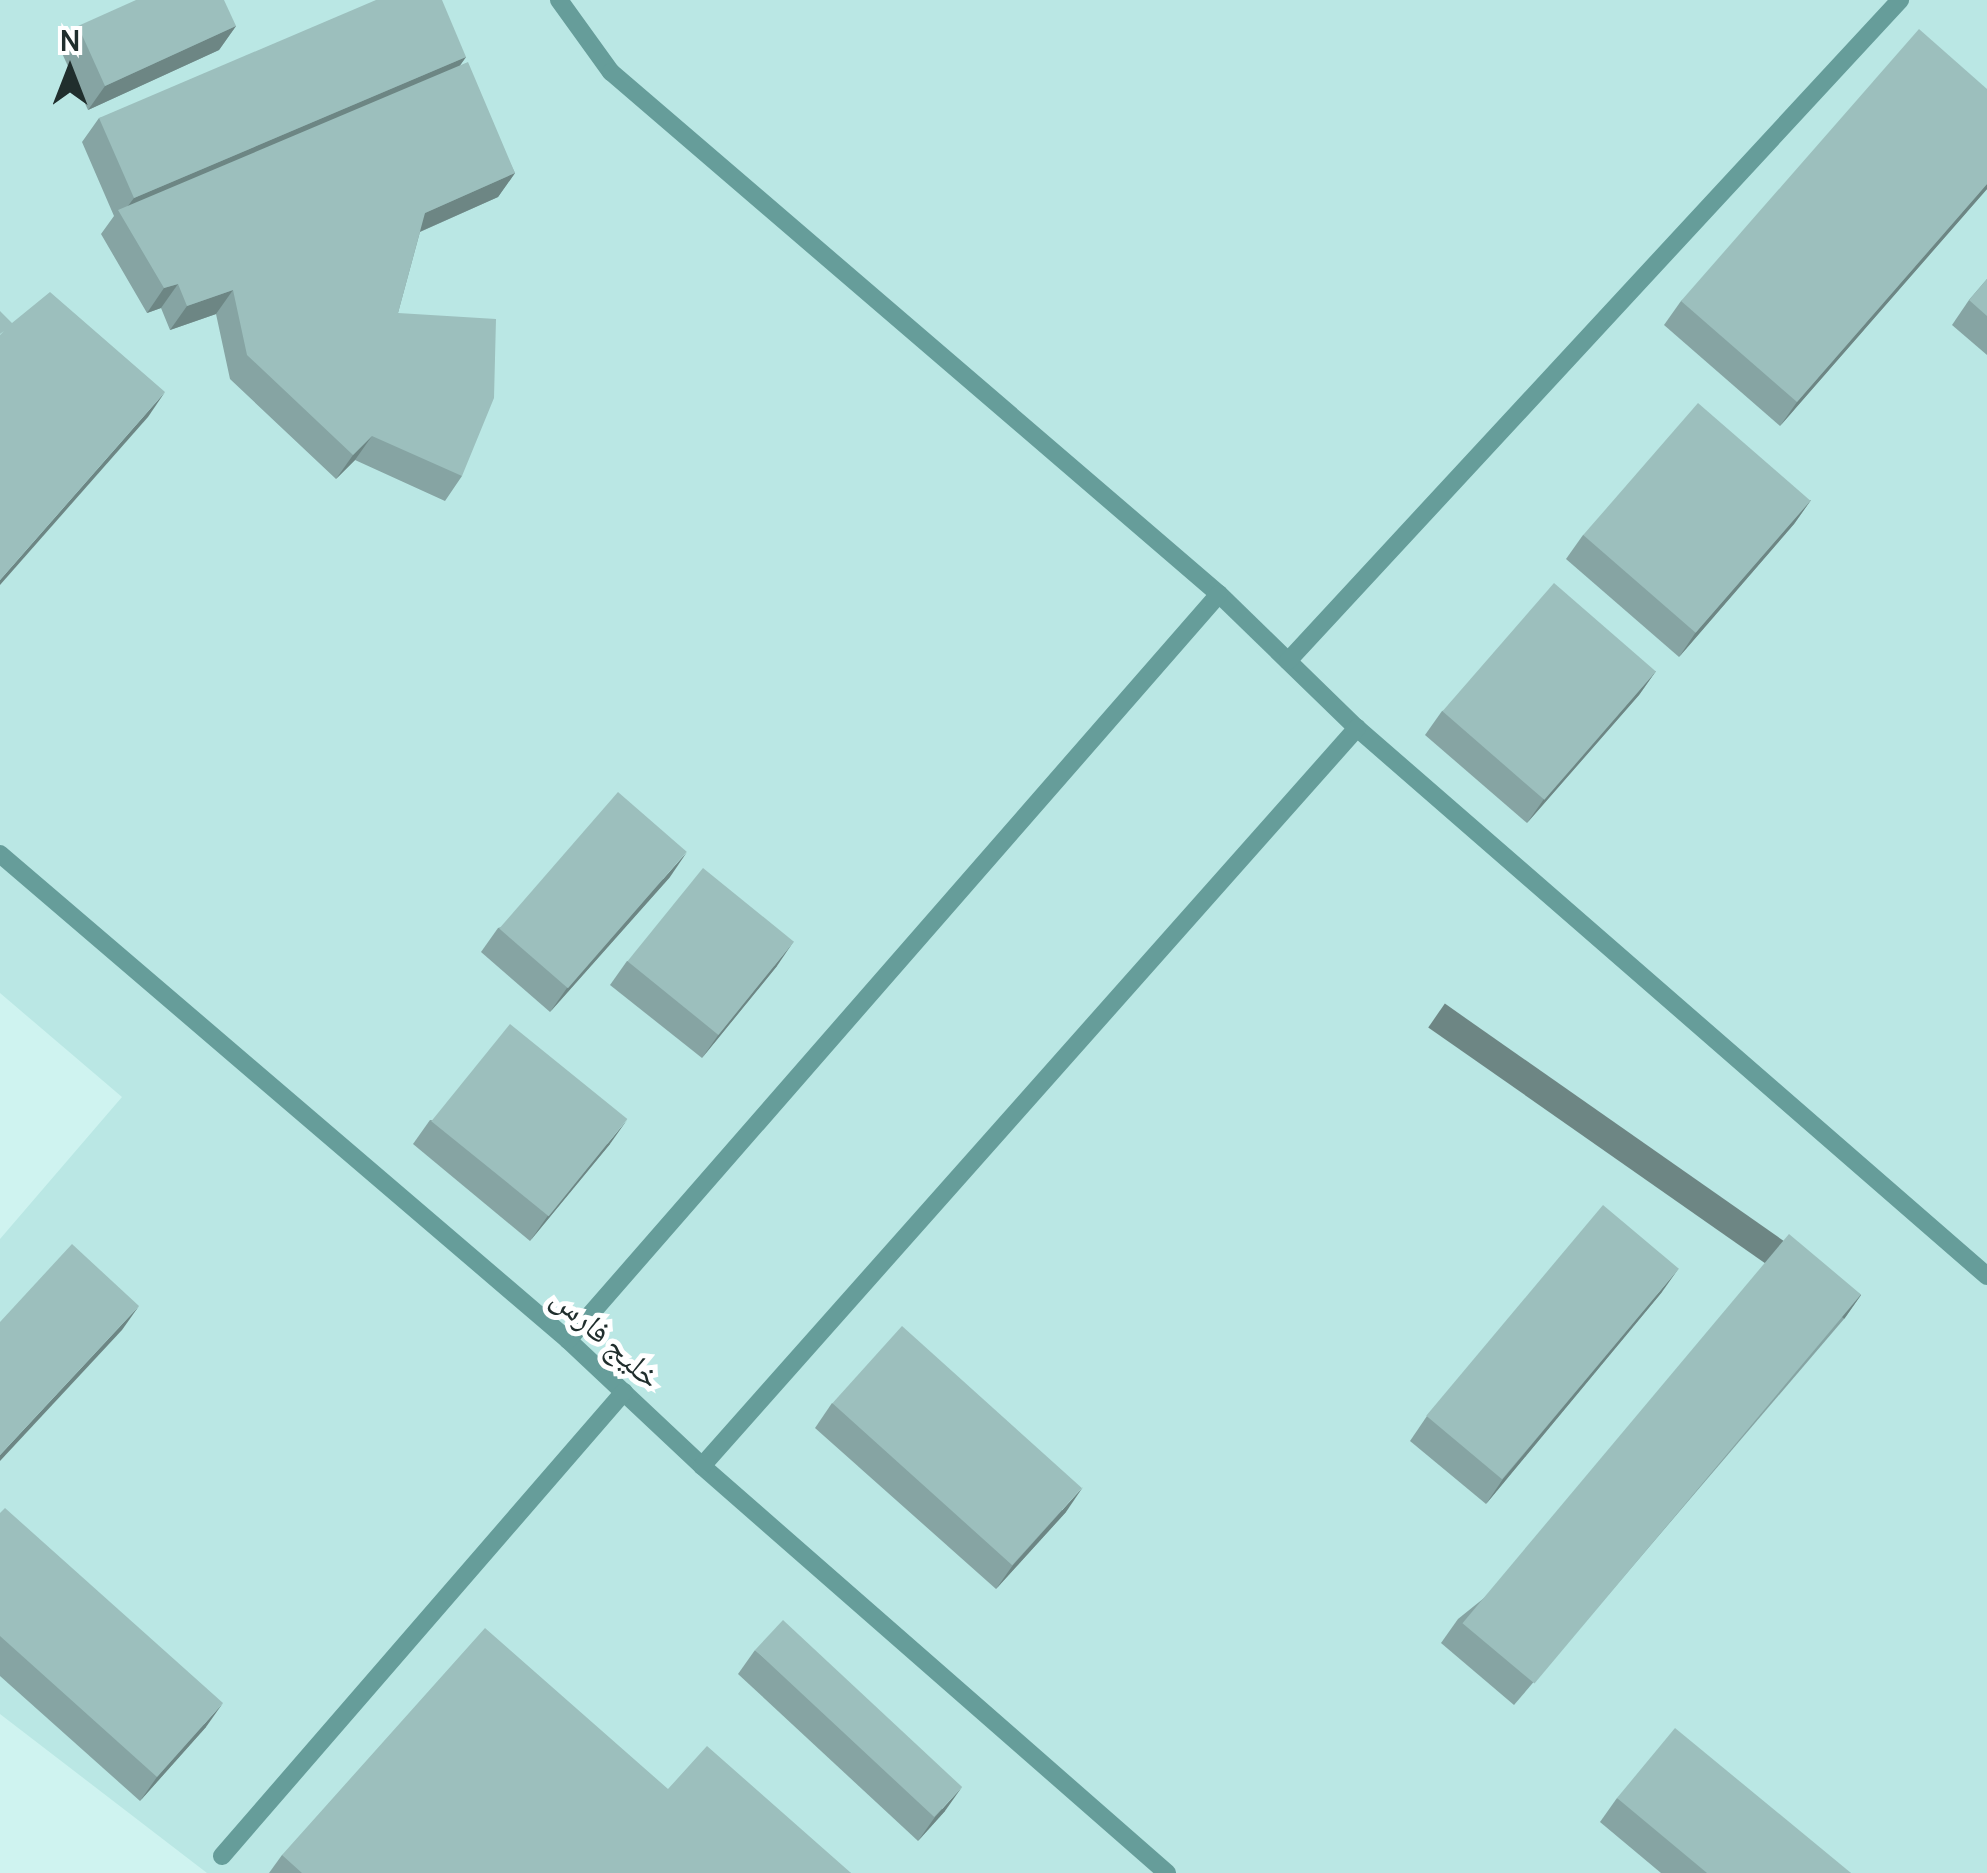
<!DOCTYPE html>
<meta charset="utf-8">
<style>
body{margin:0}
#map{position:relative;width:1987px;height:1873px;overflow:hidden;background:#cff3f0;font-family:Manrope,"Noto Naskh Arabic",sans-serif}
div>[style]{position:absolute}
.built>*{inset:0;background:#bae7e4}
.lane>*{height:18px;margin:-9px;padding:0 9px;transform-origin:9px;border-radius:9px;background:#669d9a}
.wall>*{inset:0;background:#86a4a3}
.shaded-wall>*{inset:0;background:#6d8684;transform-origin:0 0}
.building>*{inset:0;background:#9cbfbd;transform-origin:0 0}
span{translate:-50% -50%;white-space:nowrap;text-align:center;line-height:1.15;-webkit-text-stroke:10px #fff;paint-order:stroke}
.street-label{font-size:32px;color:#202e2d}
.north{position:absolute;left:20px;top:20px;width:100px;height:100px;-webkit-text-stroke:8px #fff;paint-order:stroke;rotate:0deg;font-size:28px;font-weight:700;line-height:40px;text-align:center;color:#202e2d}
.north::after{content:'';display:block;margin:auto;width:35px;height:45px;background:#202e2d;clip-path:polygon(50% 0,100% 100%,50% 72%,0 100%)}
</style>
<div id="map">
<div class="built">
<i style="clip-path:polygon(0 0,1987px 0,1987px 1873px,207px 1873px,0 1714px,0 1239px,122px 1097px,0 993px)"></i>
</div>
<div class="lane">
<i style="left:559px;top:0;width:89px;rotate:54.2deg"></i>
<i style="left:611px;top:72px;width:801px;rotate:40.65deg"></i>
<i style="left:1219px;top:594px;width:192px;rotate:44.2deg"></i>
<i style="left:1357px;top:728px;width:835px;rotate:41.02deg"></i>
<i style="left:1288px;top:661px;width:901px;rotate:-47.2deg"></i>
<i style="left:0;top:854px;width:748px;rotate:40.55deg"></i>
<i style="left:568px;top:1340px;width:184px;rotate:43.2deg"></i>
<i style="left:702px;top:1466px;width:618px;rotate:41.19deg"></i>
<i style="left:568px;top:1340px;width:990px;rotate:-48.89deg"></i>
<i style="left:702px;top:1466px;width:987px;rotate:-48.41deg"></i>
<i style="left:222px;top:1856px;width:614px;rotate:-49.1deg"></i>
</div>
<div class="wall">
<i style="clip-path:polygon(78px 26px,236px 26px,219px 50px,88px 110px,61px 51px)"></i>
<i style="clip-path:polygon(466px 57px,460px 65px,515px 173px,498px 197px,420px 232px,398px 313px,462px 476px,445px 501px,355px 460px,336px 479px,230px 379px,216px 314px,170px 330px,161px 308px,147px 313px,101px 234px,114px 216px,82px 142px,99px 118px)"></i>
<i style="clip-path:polygon(1987px 89px,1987px 189px,1780px 426px,1664px 325px,1681px 301px)"></i>
<i style="clip-path:polygon(1987px 279px,1987px 355px,1952px 325px,1969px 300px)"></i>
<i style="clip-path:polygon(1811px 500px,1794px 524px,1679px 657px,1566px 559px,1583px 535px)"></i>
<i style="clip-path:polygon(1656px 671px,1639px 695px,1527px 823px,1425px 735px,1442px 711px)"></i>
<i style="clip-path:polygon(670px 877px,550px 1012px,481px 952px,498px 928px)"></i>
<i style="clip-path:polygon(627px 961px,777px 966px,702px 1058px,610px 985px)"></i>
<i style="clip-path:polygon(430px 1120px,610px 1144px,530px 1241px,413px 1144px)"></i>
<i style="clip-path:polygon(1662px 1292px,1486px 1504px,1410px 1441px,1427px 1416px)"></i>
<i style="clip-path:polygon(1861px 1295px,1844px 1319px,1514px 1705px,1441px 1643px,1458px 1619px)"></i>
<i style="clip-path:polygon(832px 1403px,1066px 1512px,996px 1589px,815px 1428px)"></i>
<i style="clip-path:polygon(0 1513px,206px 1727px,140px 1801px,0 1676px)"></i>
<i style="clip-path:polygon(755px 1650px,945px 1811px,918px 1841px,738px 1674px)"></i>
<i style="clip-path:polygon(668px 1789px,851px 1873px,269px 1873px,282px 1855px)"></i>
<i style="clip-path:polygon(1617px 1798px,1851px 1873px,1661px 1873px,1600px 1822px)"></i>
</div>
<div class="shaded-wall">
<i style="clip-path:polygon(236px 26px,219px 50px,88px 110px,105px 86px)"></i>
<i style="clip-path:polygon(466px 57px,449px 81px,121px 215px,134px 198px)"></i>
<i style="clip-path:polygon(515px 173px,498px 197px,408px 237px,425px 213px)"></i>
<i style="clip-path:polygon(1987px 184px,1987px 189px,1780px 426px,1797px 402px)"></i>
<i style="clip-path:polygon(178px 284px,161px 308px,147px 313px,164px 288px)"></i>
<i style="clip-path:polygon(233px 290px,216px 314px,170px 330px,187px 306px)"></i>
<i style="clip-path:polygon(165px 392px,148px 417px,0 585px,0 580px)"></i>
<i style="clip-path:polygon(372px 436px,355px 460px,336px 479px,353px 455px)"></i>
<i style="clip-path:polygon(1811px 500px,1794px 524px,1679px 657px,1696px 632px)"></i>
<i style="clip-path:polygon(1656px 671px,1639px 695px,1527px 823px,1544px 799px)"></i>
<i style="clip-path:polygon(687px 852px,670px 877px,550px 1012px,567px 988px)"></i>
<i style="clip-path:polygon(794px 941px,777px 966px,702px 1058px,719px 1034px)"></i>
<i style="clip-path:polygon(627px 1120px,610px 1144px,530px 1241px,547px 1217px)"></i>
<i style="clip-path:polygon(1679px 1268px,1662px 1292px,1486px 1504px,1503px 1479px)"></i>
<i style="left:1861px;top:1295px;width:29px;height:508px;rotate:125deg"></i>
<i style="clip-path:polygon(139px 1306px,122px 1330px,0 1461px,0 1455px)"></i>
<i style="clip-path:polygon(1083px 1487px,1066px 1512px,996px 1589px,1013px 1565px)"></i>
<i style="clip-path:polygon(223px 1703px,206px 1727px,140px 1801px,157px 1777px)"></i>
<i style="clip-path:polygon(962px 1787px,945px 1811px,918px 1841px,935px 1817px)"></i>
</div>
<div class="building">
<i style="clip-path:polygon(136px 0,224px 0,236px 26px,105px 86px,78px 26px)"></i>
<i style="clip-path:polygon(376px 0,442px 0,466px 57px,134px 198px,99px 118px)"></i>
<i style="clip-path:polygon(1919px 29px,1987px 89px,1987px 184px,1797px 402px,1681px 301px)"></i>
<i style="clip-path:polygon(468px 62px,515px 173px,425px 213px,398px 313px,496px 319px,494px 398px,462px 476px,372px 436px,353px 455px,247px 355px,233px 290px,187px 306px,178px 284px,164px 288px,118px 210px)"></i>
<i style="clip-path:polygon(1987px 279px,1987px 316px,1969px 300px)"></i>
<i style="clip-path:polygon(50px 292px,165px 392px,0 580px,0 335px,4px 331px,0 334px,0 311px,12px 323px)"></i>
<i style="left:1698px;top:403px;width:149px;height:175px;rotate:41deg"></i>
<i style="left:1554px;top:583px;width:135px;height:170px;rotate:41deg"></i>
<i style="left:618px;top:792px;width:91px;height:181px;rotate:41deg"></i>
<i style="left:703px;top:868px;width:117px;height:120px;rotate:39deg"></i>
<i style="left:510px;top:1024px;width:151px;height:125px;rotate:39deg"></i>
<i style="left:1603px;top:1205px;width:99px;height:275px;rotate:40deg"></i>
<i style="left:1789px;top:1234px;width:94px;height:508px;rotate:40deg"></i>
<i style="clip-path:polygon(72px 1244px,139px 1306px,0 1455px,0 1322px)"></i>
<i style="left:902px;top:1326px;width:242px;height:104px;rotate:42deg"></i>
<i style="clip-path:polygon(5px 1508px,223px 1703px,157px 1777px,0 1636px,0 1513px)"></i>
<i style="left:783px;top:1620px;width:245px;height:41px;rotate:43deg"></i>
<i style="clip-path:polygon(485px 1628px,668px 1789px,707px 1746px,851px 1873px,302px 1873px,282px 1855px)"></i>
<i style="clip-path:polygon(1675px 1728px,1851px 1873px,1707px 1873px,1617px 1798px)"></i>
</div>
<div class="street-label">
<span style="left:607px;top:1337px;rotate:42deg">خلیج فارس</span>
</div>
<div class="north">N</div>
</div>
